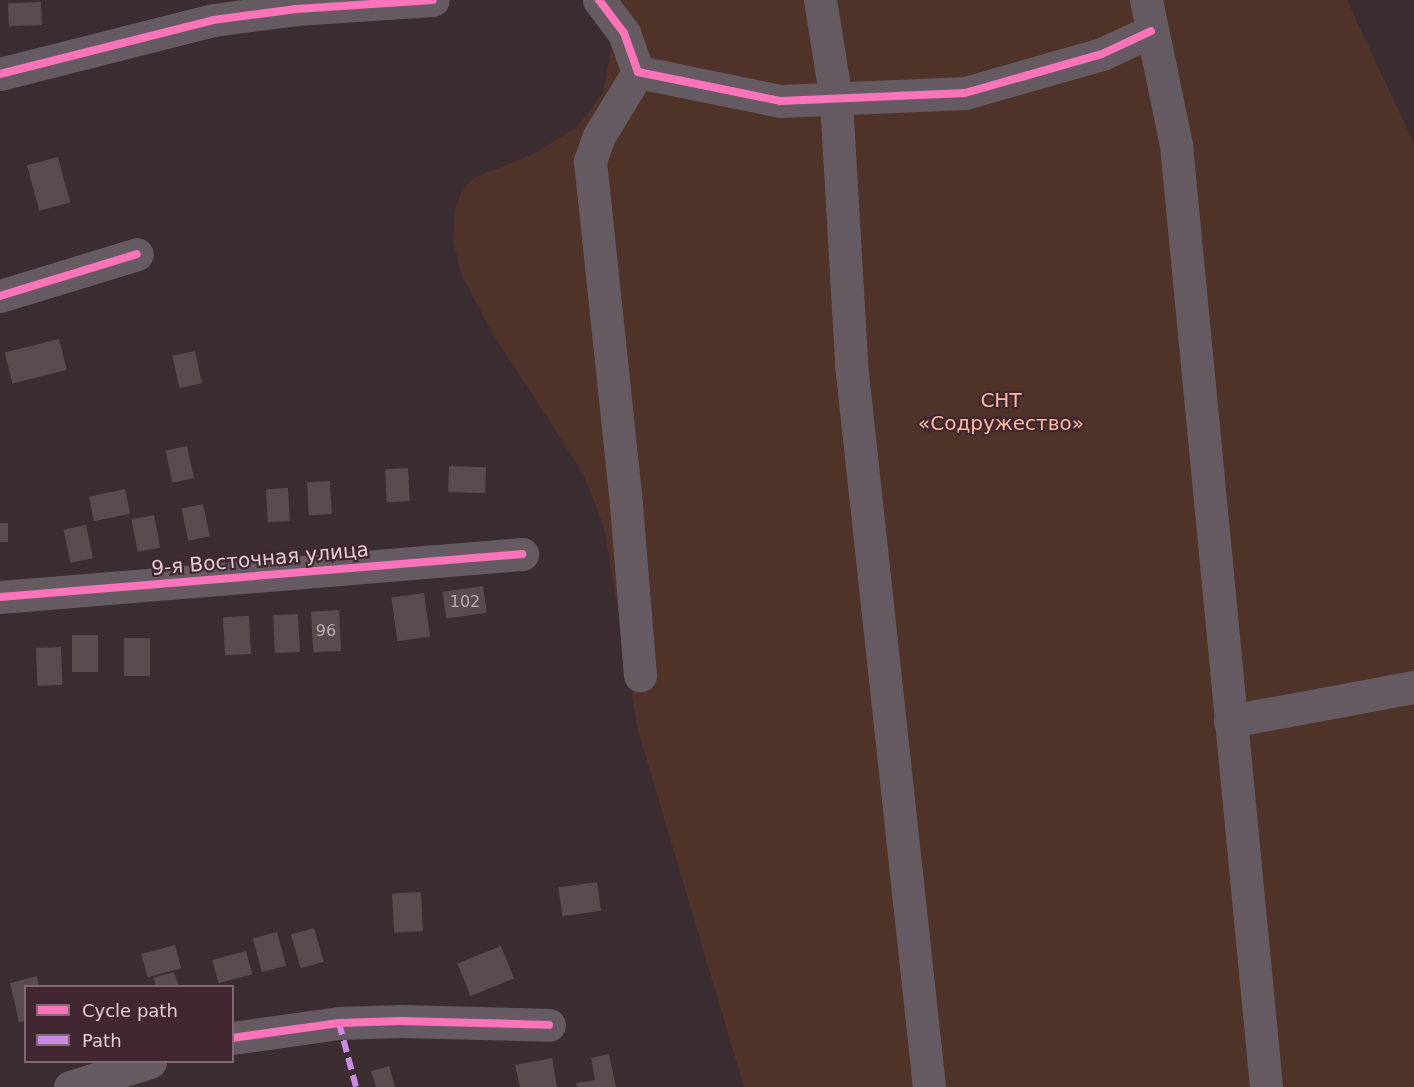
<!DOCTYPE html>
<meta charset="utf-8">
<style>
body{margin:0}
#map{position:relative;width:1414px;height:1087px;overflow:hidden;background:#3c2d33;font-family:"DejaVu Sans",sans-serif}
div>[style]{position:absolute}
.green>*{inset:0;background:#503429}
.building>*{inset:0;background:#5a4b4e;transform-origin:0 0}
.minor>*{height:33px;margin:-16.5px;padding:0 16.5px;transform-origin:16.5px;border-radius:16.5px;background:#665b63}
.quiet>*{height:6px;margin-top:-3px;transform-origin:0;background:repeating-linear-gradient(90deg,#ca8be6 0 12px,transparent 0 18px)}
.cycleway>*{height:8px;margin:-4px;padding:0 4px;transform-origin:4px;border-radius:4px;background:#fb73b8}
span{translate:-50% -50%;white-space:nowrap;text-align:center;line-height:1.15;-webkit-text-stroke:4.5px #422732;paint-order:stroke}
.number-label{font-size:16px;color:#beadb2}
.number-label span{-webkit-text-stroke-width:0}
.park-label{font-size:20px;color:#f9ba9e}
.street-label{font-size:20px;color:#e0ced4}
.legend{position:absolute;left:24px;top:985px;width:210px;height:78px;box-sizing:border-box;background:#422732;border:2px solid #816a73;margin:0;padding:8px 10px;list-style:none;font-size:18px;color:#e0ced4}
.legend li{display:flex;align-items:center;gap:12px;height:30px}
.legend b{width:30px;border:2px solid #816a73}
</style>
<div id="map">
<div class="green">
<i style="clip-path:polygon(603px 0,1347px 0,1414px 144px,1414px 1087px,744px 1087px,638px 730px,604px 527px,584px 475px,491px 331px,460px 271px,453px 238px,455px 209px,462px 191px,472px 179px,536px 153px,578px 126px,603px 93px,611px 51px)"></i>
</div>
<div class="building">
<i style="left:41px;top:2px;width:23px;height:33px;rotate:88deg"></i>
<i style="left:58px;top:157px;width:47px;height:32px;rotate:75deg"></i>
<i style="left:59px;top:339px;width:32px;height:56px;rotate:76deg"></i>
<i style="left:195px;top:351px;width:33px;height:23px;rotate:78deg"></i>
<i style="left:187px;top:446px;width:33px;height:22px;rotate:78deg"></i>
<i style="left:449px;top:466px;width:37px;height:26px;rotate:2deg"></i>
<i style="left:408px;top:468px;width:33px;height:23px;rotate:87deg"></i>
<i style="left:330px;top:481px;width:33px;height:23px;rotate:87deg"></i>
<i style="left:288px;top:488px;width:33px;height:22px;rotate:87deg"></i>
<i style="left:125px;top:489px;width:25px;height:37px;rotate:78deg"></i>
<i style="left:203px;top:504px;width:33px;height:22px;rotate:78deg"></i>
<i style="left:154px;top:515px;width:33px;height:23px;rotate:79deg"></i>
<i style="left:8px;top:523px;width:19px;height:8px;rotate:90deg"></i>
<i style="left:86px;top:525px;width:34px;height:23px;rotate:78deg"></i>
<i style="left:483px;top:586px;width:27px;height:41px;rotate:82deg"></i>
<i style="left:424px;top:593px;width:44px;height:33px;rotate:82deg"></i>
<i style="left:339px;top:610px;width:41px;height:28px;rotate:87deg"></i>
<i style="left:298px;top:614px;width:38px;height:25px;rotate:87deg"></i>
<i style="left:249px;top:616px;width:38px;height:26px;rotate:87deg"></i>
<i style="left:72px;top:635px;width:26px;height:37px"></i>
<i style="left:150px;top:638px;width:38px;height:26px;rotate:90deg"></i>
<i style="left:61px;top:647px;width:38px;height:25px;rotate:88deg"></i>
<i style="left:597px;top:882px;width:29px;height:39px;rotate:82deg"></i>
<i style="left:421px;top:892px;width:39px;height:29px;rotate:87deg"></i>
<i style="left:314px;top:928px;width:35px;height:24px;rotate:74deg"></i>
<i style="left:277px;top:932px;width:35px;height:25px;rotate:75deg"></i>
<i style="left:175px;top:945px;width:24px;height:35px;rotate:75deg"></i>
<i style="left:501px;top:946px;width:35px;height:47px;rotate:68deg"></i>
<i style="left:246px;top:951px;width:24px;height:35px;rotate:75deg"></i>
<i style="clip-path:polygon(174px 972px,179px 986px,156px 986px,153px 978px)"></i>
<i style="clip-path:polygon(37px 976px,39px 986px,26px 986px,26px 1021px,19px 1022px,10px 983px)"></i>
<i style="clip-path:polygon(609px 1054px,616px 1087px,577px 1087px,576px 1083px,595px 1080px,591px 1058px)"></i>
<i style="clip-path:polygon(552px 1058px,557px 1087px,520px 1087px,515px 1065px)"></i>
<i style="clip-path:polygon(389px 1066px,395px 1087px,376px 1087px,371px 1071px)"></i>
</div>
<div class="minor">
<i style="left:599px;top:0;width:41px;rotate:52.9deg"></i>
<i style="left:624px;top:33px;width:41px;rotate:70.3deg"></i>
<i style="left:638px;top:72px;width:145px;rotate:11.5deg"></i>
<i style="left:780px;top:101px;width:185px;rotate:-2.5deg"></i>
<i style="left:965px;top:93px;width:142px;rotate:-15.9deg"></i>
<i style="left:1102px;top:54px;width:54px;rotate:-25.1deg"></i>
<i style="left:820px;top:0;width:101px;rotate:80.9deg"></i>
<i style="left:836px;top:100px;width:264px;rotate:86.7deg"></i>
<i style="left:851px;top:364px;width:727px;rotate:83.84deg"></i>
<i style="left:1146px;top:0;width:148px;rotate:78.3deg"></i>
<i style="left:1176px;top:145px;width:946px;rotate:84.54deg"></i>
<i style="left:638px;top:72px;width:75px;rotate:121.4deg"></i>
<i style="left:599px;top:136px;width:27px;rotate:110deg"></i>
<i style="left:590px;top:161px;width:346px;rotate:84deg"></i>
<i style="left:626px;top:505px;width:171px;rotate:85.3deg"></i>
<i style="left:0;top:74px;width:220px;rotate:-14.2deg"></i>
<i style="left:213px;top:20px;width:84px;rotate:-7.5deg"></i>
<i style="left:296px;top:9px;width:137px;rotate:-3.8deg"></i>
<i style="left:0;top:296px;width:143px;rotate:-17deg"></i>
<i style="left:0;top:597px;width:524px;rotate:-4.71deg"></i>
<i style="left:1230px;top:721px;width:187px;rotate:-10.5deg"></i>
<i style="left:232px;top:1038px;width:108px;rotate:-8deg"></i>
<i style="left:339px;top:1023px;width:62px;rotate:-1.8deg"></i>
<i style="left:401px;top:1021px;width:148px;rotate:1.5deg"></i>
<i style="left:70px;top:1087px;width:84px;rotate:-17.4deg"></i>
</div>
<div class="quiet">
<i style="left:339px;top:1023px;width:66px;rotate:75.1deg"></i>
</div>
<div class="cycleway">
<i style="left:599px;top:0;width:41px;rotate:52.9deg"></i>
<i style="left:624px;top:33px;width:41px;rotate:70.3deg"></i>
<i style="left:638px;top:72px;width:145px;rotate:11.5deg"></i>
<i style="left:780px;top:101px;width:185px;rotate:-2.5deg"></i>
<i style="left:965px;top:93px;width:142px;rotate:-15.9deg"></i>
<i style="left:1102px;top:54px;width:54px;rotate:-25.1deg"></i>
<i style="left:0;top:74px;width:220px;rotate:-14.2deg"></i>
<i style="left:213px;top:20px;width:84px;rotate:-7.5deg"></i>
<i style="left:296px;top:9px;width:137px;rotate:-3.8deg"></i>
<i style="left:0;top:296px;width:143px;rotate:-17deg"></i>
<i style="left:0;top:597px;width:524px;rotate:-4.71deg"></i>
<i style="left:232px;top:1038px;width:108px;rotate:-8deg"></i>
<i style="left:339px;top:1023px;width:62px;rotate:-1.8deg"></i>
<i style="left:401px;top:1021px;width:148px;rotate:1.5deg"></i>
</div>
<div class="number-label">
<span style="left:465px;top:602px">102</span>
<span style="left:326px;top:631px">96</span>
</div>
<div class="park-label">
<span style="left:1001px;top:412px">СНТ<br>«Содружество»</span>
</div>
<div class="street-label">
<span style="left:260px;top:559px;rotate:-5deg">9-я Восточная улица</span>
</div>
<ul class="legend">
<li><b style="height:8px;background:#fb73b8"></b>Cycle path</li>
<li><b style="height:8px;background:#ca8be6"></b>Path</li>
</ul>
</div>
